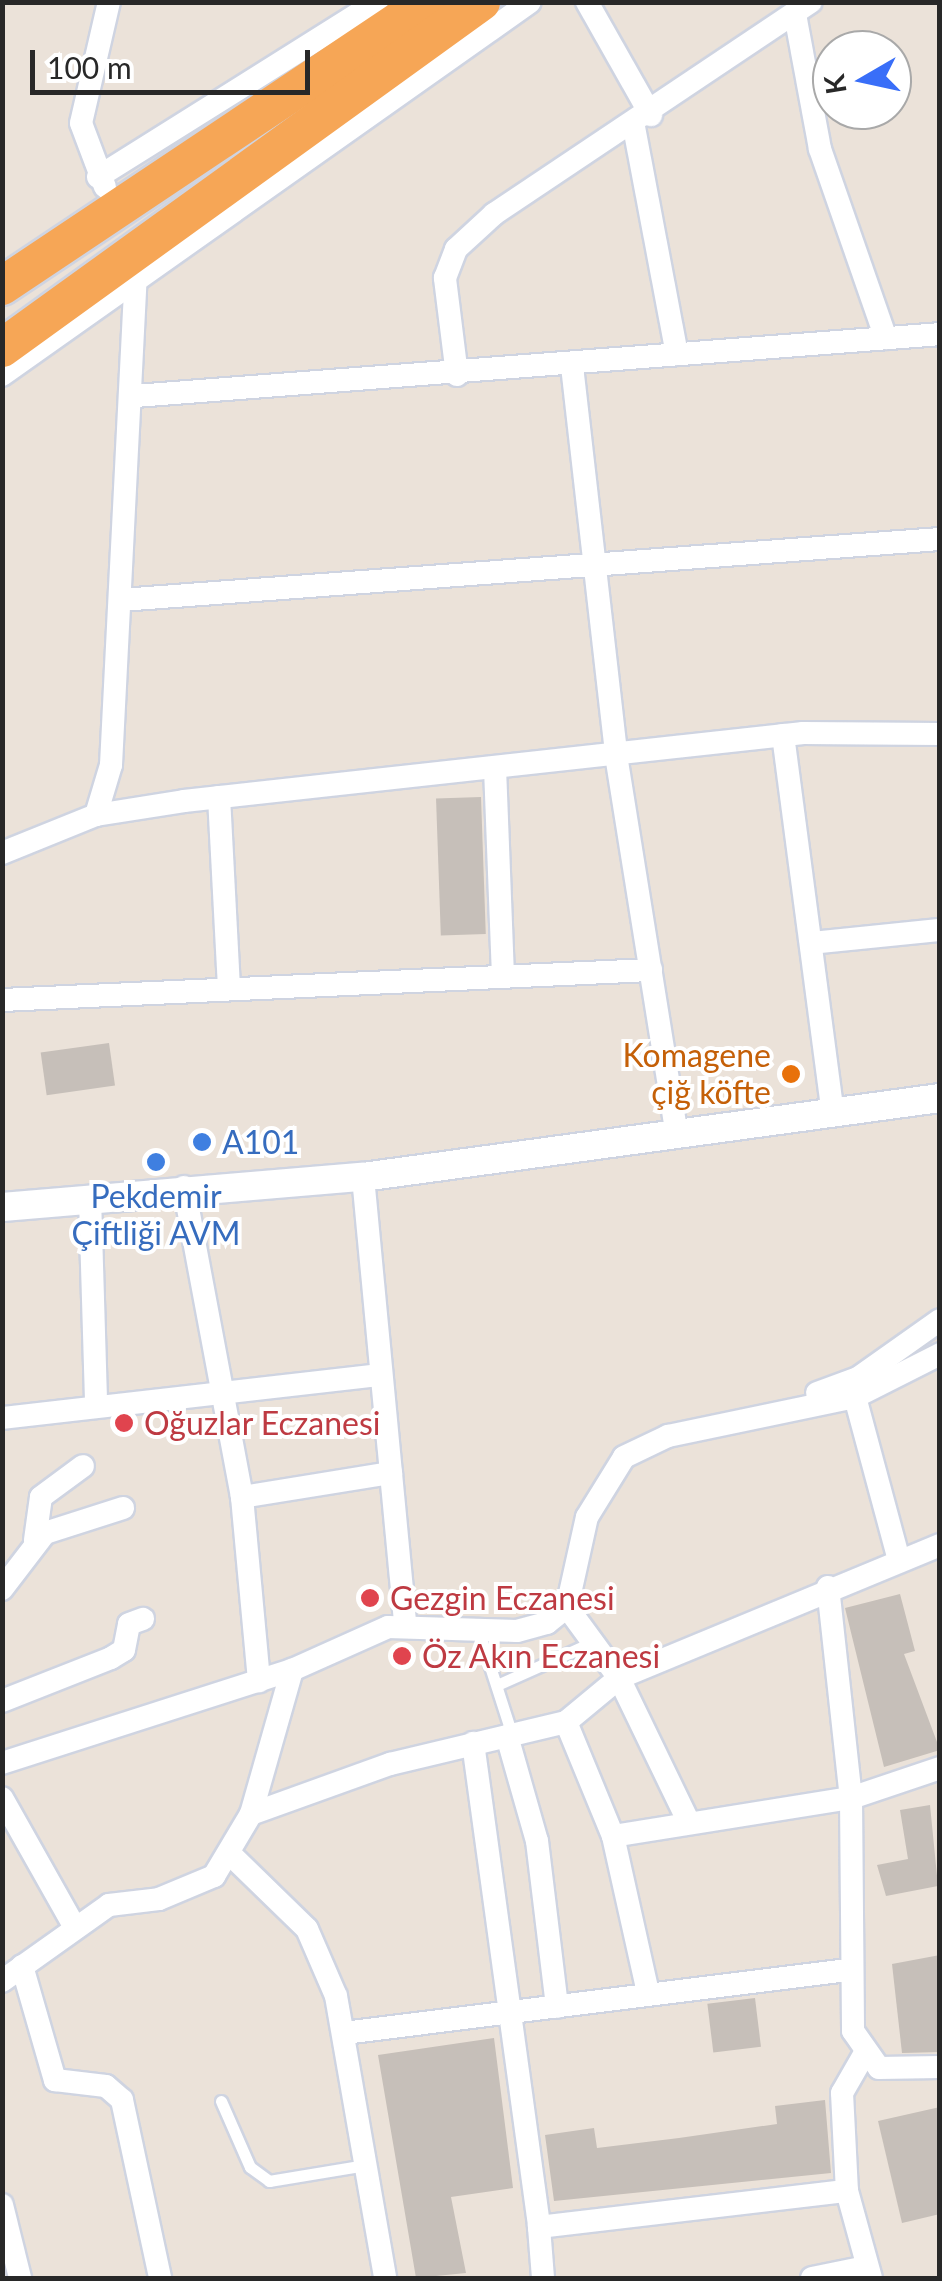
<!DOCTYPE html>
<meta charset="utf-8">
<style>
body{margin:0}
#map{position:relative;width:942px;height:2281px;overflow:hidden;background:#ebe2d9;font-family:Lato,sans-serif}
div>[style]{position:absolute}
.building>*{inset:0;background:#c6bfb9;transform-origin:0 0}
.roads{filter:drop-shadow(2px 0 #cfd4e1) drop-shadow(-2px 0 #cfd4e1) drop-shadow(0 2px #cfd4e1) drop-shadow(0 -2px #cfd4e1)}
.service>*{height:11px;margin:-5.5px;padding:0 5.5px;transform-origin:5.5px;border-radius:5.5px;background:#fff}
.minor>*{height:22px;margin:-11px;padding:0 11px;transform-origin:11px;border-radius:11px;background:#fff}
.tertiary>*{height:28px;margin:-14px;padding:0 14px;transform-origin:14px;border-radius:14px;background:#fff}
.trunk>*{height:38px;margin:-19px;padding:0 19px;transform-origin:19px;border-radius:19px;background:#f6a656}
.dots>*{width:28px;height:28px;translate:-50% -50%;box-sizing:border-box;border:5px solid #fff;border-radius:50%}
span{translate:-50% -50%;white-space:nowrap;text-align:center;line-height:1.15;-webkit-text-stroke:8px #fff;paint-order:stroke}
.food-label{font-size:32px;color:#c56008}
.right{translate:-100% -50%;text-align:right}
.shop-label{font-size:32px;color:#366cbe}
.left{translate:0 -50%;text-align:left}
.health-label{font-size:32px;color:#be3a42}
.frame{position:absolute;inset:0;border:5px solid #282828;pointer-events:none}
.north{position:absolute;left:812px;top:30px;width:100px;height:100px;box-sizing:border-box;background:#fff;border:2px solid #a9a9a9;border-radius:50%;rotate:261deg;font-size:28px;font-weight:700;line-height:40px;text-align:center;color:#282828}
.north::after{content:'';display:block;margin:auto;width:35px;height:45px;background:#396ef8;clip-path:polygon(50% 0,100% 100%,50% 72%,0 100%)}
.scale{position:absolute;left:30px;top:50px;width:280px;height:45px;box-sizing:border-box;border:5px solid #282828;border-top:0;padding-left:12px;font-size:30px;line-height:35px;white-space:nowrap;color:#282828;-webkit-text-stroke:8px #fff;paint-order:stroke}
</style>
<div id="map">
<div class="building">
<i style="left:481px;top:797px;width:137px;height:45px;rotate:88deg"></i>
<i style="left:109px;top:1043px;width:43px;height:69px;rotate:82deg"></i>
<i style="clip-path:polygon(900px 1594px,915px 1651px,904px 1654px,940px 1750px,884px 1767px,845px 1608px)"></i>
<i style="clip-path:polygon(930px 1805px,938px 1886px,886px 1896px,877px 1865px,908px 1859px,900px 1810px)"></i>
<i style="clip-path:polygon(940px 1955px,940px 2052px,902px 2053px,892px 1964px)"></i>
<i style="left:755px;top:1998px;width:49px;height:48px;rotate:83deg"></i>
<i style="clip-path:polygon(494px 2038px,513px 2188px,451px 2197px,466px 2273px,416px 2278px,378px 2055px)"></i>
<i style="clip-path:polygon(825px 2100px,831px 2173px,554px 2201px,545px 2135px,594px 2128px,597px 2148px,679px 2138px,777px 2124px,775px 2106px)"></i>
<i style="clip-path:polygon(940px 2107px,940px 2214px,902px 2223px,878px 2121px)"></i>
</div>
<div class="roads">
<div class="service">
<i style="left:478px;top:1629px;width:111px;rotate:72.2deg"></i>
<i style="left:497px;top:1685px;width:105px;rotate:-24.1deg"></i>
<i style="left:221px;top:2101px;width:72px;rotate:66.3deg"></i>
<i style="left:250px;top:2167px;width:24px;rotate:36deg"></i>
<i style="left:269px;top:2181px;width:98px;rotate:-9.4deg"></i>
</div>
<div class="minor">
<i style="left:587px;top:2px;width:130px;rotate:60.5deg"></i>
<i style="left:795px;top:14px;width:137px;rotate:79.5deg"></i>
<i style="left:820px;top:149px;width:200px;rotate:70.8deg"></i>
<i style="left:634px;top:127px;width:231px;rotate:79.3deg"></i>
<i style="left:98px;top:177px;width:329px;rotate:-32.1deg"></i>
<i style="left:105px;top:187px;width:68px;rotate:-110.6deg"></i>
<i style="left:81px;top:123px;width:124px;rotate:-77deg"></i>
<i style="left:572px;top:366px;width:391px;rotate:83.5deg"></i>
<i style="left:616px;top:755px;width:385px;rotate:80.9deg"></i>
<i style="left:2px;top:375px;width:646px;rotate:-35.24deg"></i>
<i style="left:457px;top:375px;width:98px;rotate:-97.1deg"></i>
<i style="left:445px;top:278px;width:31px;rotate:-69deg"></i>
<i style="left:456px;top:249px;width:52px;rotate:-42.6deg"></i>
<i style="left:494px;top:214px;width:381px;rotate:-33.8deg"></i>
<i style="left:135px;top:396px;width:807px;rotate:-4.4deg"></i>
<i style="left:121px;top:600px;width:821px;rotate:-4.26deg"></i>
<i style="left:783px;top:735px;width:381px;rotate:82.5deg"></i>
<i style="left:495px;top:768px;width:209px;rotate:87.8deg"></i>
<i style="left:219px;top:797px;width:192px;rotate:87deg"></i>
<i style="left:96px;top:815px;width:52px;rotate:-73.3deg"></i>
<i style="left:111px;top:765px;width:480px;rotate:-87.1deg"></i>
<i style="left:2px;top:853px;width:101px;rotate:-22deg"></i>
<i style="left:96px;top:815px;width:89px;rotate:-9deg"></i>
<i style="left:184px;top:801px;width:623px;rotate:-6.27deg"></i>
<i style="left:803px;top:733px;width:137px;rotate:0.4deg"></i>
<i style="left:811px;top:943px;width:130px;rotate:-5.8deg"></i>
<i style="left:2px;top:1000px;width:650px;rotate:-2.65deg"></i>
<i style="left:363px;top:1177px;width:448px;rotate:84.6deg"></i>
<i style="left:184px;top:1187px;width:315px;rotate:79.4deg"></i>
<i style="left:242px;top:1497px;width:185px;rotate:84.7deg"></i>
<i style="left:90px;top:1198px;width:208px;rotate:88.3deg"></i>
<i style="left:817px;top:1393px;width:44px;rotate:-20.1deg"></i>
<i style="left:858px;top:1378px;width:100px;rotate:-35.3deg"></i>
<i style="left:855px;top:1397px;width:169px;rotate:74.9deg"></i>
<i style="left:2px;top:1418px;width:381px;rotate:-6.5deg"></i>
<i style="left:242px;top:1497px;width:151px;rotate:-9.2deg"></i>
<i style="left:35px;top:1540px;width:43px;rotate:-82.1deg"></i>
<i style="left:41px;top:1497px;width:52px;rotate:-36.4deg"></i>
<i style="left:828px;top:1587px;width:212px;rotate:83.8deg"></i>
<i style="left:851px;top:1798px;width:233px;rotate:89.5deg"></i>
<i style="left:853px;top:2031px;width:45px;rotate:54.9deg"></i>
<i style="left:879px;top:2068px;width:61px;rotate:-0.9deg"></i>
<i style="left:2px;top:1589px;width:71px;rotate:-52.5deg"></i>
<i style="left:45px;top:1533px;width:82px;rotate:-17.8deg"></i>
<i style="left:567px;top:1607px;width:88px;rotate:53.8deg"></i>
<i style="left:619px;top:1678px;width:159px;rotate:64.2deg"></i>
<i style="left:2px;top:1701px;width:117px;rotate:-21.5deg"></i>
<i style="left:111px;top:1658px;width:15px;rotate:-32deg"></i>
<i style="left:124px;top:1650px;width:26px;rotate:-79deg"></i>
<i style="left:129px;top:1624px;width:15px;rotate:-20deg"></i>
<i style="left:566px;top:1722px;width:123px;rotate:67.6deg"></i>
<i style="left:613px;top:1836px;width:160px;rotate:77.4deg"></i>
<i style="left:507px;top:1736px;width:109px;rotate:74.1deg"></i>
<i style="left:537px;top:1841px;width:167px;rotate:83.1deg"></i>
<i style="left:473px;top:1743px;width:488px;rotate:82.2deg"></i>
<i style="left:539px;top:2227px;width:310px;rotate:-6.7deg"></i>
<i style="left:2px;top:1763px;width:305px;rotate:-17.8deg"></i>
<i style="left:292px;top:1670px;width:105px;rotate:-24.1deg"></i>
<i style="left:388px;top:1627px;width:129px;rotate:1.8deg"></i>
<i style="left:517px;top:1631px;width:31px;rotate:-15deg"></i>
<i style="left:547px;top:1623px;width:26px;rotate:-39deg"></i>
<i style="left:567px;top:1607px;width:92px;rotate:-77.5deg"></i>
<i style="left:587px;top:1517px;width:70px;rotate:-58.3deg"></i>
<i style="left:624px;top:1457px;width:49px;rotate:-25.5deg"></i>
<i style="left:668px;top:1436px;width:191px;rotate:-11.8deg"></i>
<i style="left:855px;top:1397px;width:95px;rotate:-26.8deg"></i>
<i style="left:2px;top:1798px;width:145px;rotate:60.6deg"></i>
<i style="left:251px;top:1814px;width:148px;rotate:-19.8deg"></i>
<i style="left:390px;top:1764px;width:181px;rotate:-13.4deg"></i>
<i style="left:566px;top:1722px;width:69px;rotate:-39.7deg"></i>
<i style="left:619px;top:1678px;width:347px;rotate:-22.5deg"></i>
<i style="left:613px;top:1836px;width:241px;rotate:-9.1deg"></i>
<i style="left:851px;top:1798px;width:94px;rotate:-18.6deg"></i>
<i style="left:230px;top:1854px;width:107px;rotate:44.2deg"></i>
<i style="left:307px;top:1929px;width:73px;rotate:66.6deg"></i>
<i style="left:336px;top:1996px;width:286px;rotate:80.1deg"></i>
<i style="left:22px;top:1966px;width:119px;rotate:73.9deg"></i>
<i style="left:55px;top:2080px;width:51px;rotate:6.7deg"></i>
<i style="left:106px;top:2086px;width:21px;rotate:41deg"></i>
<i style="left:122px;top:2100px;width:182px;rotate:77.9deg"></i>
<i style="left:2px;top:1981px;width:131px;rotate:-35.4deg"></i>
<i style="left:109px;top:1905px;width:50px;rotate:-6.8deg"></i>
<i style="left:159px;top:1899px;width:60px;rotate:-22.7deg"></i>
<i style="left:214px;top:1876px;width:72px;rotate:-59.2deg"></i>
<i style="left:251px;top:1814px;width:150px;rotate:-74.1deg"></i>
<i style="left:344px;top:2033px;width:508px;rotate:-7.13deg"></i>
<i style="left:865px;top:2053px;width:46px;rotate:119.9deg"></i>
<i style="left:842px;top:2093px;width:98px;rotate:87.1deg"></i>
<i style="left:847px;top:2191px;width:90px;rotate:74.6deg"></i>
<i style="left:2px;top:2205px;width:75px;rotate:76.1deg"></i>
<i style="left:539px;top:2227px;width:51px;rotate:85.5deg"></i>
<i style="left:812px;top:2278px;width:55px;rotate:-11.5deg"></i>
</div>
<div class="tertiary">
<i style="left:2px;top:1207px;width:362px;rotate:-4.8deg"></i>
<i style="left:363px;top:1177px;width:582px;rotate:-7.8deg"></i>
</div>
<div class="trunk">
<i style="left:2px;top:286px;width:511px;rotate:-33.75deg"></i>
<i style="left:2px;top:348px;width:591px;rotate:-35.84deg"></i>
</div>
</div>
<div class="dots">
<i style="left:791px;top:1074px;background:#e8710a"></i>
<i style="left:202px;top:1142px;background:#3f7fe0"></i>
<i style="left:156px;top:1162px;background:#3f7fe0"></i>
<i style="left:124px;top:1423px;background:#e0444e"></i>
<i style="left:370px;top:1598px;background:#e0444e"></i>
<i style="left:402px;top:1656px;background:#e0444e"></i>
</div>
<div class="food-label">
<span class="right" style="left:771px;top:1074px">Komagene<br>çiğ köfte</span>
</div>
<div class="shop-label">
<span class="left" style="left:222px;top:1142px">A101</span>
<span style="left:156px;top:1215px">Pekdemir<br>Çiftliği AVM</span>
</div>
<div class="health-label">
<span class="left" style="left:144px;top:1423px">Oğuzlar Eczanesi</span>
<span class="left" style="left:390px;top:1598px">Gezgin Eczanesi</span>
<span class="left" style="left:422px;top:1656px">Öz Akın Eczanesi</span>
</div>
<div class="frame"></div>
<div class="north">K</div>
<div class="scale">100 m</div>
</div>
